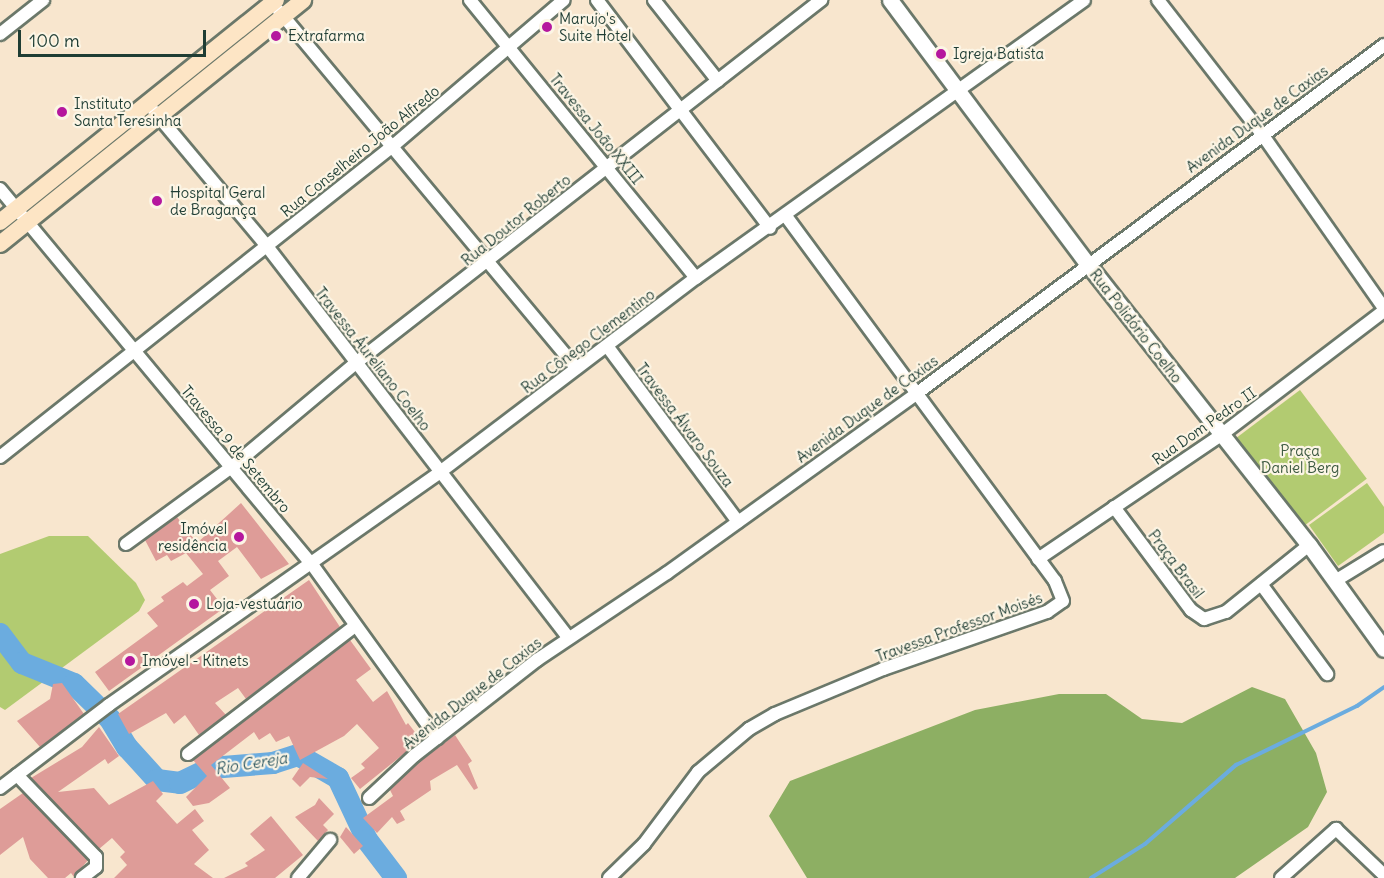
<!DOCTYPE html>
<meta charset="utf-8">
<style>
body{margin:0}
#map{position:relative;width:1384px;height:878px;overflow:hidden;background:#f8e6ce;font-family:Delius,sans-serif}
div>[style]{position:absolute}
.green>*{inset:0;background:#b2cb71;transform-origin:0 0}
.forest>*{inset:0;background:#8daf63}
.stream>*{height:4px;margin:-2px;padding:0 2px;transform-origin:2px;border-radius:2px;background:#6bacdf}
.river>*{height:22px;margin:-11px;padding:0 11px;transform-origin:11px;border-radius:11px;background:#6bacdf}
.building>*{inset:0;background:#de9c98}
.roads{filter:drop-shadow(2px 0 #6b786a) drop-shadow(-2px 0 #6b786a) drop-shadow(0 2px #6b786a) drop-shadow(0 -2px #6b786a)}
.minor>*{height:12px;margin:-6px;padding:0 6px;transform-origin:6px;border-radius:6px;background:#fff}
.tertiary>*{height:15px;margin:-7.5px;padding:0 7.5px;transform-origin:7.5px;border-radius:7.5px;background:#fff}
.secondary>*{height:16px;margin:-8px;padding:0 8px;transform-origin:8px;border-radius:8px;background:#fde5c5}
.dots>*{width:16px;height:16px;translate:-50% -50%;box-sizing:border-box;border:3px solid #fcf5e5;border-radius:50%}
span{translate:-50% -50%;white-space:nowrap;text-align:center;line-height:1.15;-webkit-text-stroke:4.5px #fcf5e5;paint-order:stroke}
.poi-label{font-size:15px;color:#1f3d34}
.left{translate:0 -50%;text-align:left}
.right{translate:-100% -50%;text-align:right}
.street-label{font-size:15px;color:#1f3d34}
.park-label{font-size:15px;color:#3c5940}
.water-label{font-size:16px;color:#365e67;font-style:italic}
.scale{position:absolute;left:18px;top:30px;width:188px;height:27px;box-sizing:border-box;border:3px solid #1f3d34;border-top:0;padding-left:8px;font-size:18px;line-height:21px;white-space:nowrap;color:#1f3d34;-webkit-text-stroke:4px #fcf5e5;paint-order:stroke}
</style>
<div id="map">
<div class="green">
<i style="left:1300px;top:390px;width:111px;height:82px;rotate:53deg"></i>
<i style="clip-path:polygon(1367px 483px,1384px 507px,1384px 533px,1338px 566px,1309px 525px)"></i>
<i style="clip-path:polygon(49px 536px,88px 536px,136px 583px,145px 600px,139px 611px,5px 710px,0 707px,0 554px)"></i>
</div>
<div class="forest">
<i style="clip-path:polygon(1252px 687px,1285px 699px,1316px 753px,1327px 792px,1308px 827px,1235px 878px,807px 878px,769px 816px,790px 781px,975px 710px,1059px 694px,1106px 694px,1142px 719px,1182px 723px)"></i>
</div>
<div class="stream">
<i style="left:1091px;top:878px;width:64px;rotate:-32.2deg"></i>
<i style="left:1145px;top:844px;width:121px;rotate:-41deg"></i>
<i style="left:1236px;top:765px;width:135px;rotate:-26deg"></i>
<i style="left:1357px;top:706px;width:33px;rotate:-35deg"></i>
</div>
<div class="river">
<i style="left:0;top:634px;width:36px;rotate:53deg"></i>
<i style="left:22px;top:663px;width:56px;rotate:22deg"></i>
<i style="left:74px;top:684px;width:50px;rotate:44.2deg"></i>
<i style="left:110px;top:719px;width:33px;rotate:59deg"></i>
<i style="left:127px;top:747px;width:45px;rotate:47.7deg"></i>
<i style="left:157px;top:780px;width:23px;rotate:7deg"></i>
<i style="left:180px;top:783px;width:34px;rotate:-26deg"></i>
<i style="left:211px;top:768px;width:62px;rotate:-4.6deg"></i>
<i style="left:273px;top:763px;width:26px;rotate:-18deg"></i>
<i style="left:298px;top:755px;width:46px;rotate:29.9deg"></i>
<i style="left:338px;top:778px;width:68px;rotate:64.9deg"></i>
<i style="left:367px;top:840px;width:48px;rotate:52.7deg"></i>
</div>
<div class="building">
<i style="clip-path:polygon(241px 503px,289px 564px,261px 579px,237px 547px,218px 561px,229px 576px,210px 590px,224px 608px,109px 691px,95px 672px,158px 626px,147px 613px,164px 601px,161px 597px,183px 582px,187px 586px,203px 574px,186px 553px,171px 561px,167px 555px,156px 561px,145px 540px,177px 517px,197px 543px)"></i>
<i style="clip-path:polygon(309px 580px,340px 627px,246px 699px,238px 688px,215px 703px,226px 715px,199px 735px,185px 715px,174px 724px,166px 713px,129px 734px,118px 714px)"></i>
<i style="clip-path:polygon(350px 640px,371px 669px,356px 680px,373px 702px,387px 691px,406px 725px,408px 723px,421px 740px,360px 789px,351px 778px,365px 768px,361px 764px,379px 748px,357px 724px,344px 736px,300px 760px,289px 736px,276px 742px,270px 733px,259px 740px,254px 732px,211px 765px,230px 788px,209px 803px,193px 806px,186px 797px,207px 776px,193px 760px)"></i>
<i style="clip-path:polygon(62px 683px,84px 714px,40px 747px,17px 721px,50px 699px,53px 684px)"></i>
<i style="clip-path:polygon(99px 727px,119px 756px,108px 764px,105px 759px,58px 792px,94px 788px,109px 805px,153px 781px,163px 794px,156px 801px,177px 824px,195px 809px,204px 821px,192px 830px,209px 850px,194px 864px,213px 878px,114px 878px,127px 865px,120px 857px,125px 852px,112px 838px,99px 849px,31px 778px,82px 747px)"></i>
<i style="clip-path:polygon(455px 735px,472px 761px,468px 764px,478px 788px,474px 790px,457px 765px,430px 781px,431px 790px,400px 811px,405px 820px,397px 824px,392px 817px,377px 833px,363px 818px,393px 796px,390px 790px,420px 761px)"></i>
<i style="clip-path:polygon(303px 763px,328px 779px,310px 777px,300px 787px,292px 779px)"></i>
<i style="clip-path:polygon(23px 793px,88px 860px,74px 877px,71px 873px,65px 878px,48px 878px,30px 859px,23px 837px,0 855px,0 809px)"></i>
<i style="clip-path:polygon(319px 798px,334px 814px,323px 825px,328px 830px,318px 841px,295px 817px,315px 805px)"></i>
<i style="clip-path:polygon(271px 816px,303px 855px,275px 878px,224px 878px,248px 866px,245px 863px,265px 850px,250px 834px)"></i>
<i style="clip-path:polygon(346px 827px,363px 846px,354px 854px,340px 837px)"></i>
</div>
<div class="roads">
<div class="minor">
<i style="left:470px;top:0;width:358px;rotate:50.9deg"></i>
<i style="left:597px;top:0;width:286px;rotate:52.8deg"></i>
<i style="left:654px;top:0;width:103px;rotate:51.7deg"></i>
<i style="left:1158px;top:0;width:170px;rotate:52.2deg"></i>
<i style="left:1262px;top:134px;width:213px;rotate:55deg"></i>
<i style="left:279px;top:11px;width:464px;rotate:50.2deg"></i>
<i style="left:0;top:34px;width:55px;rotate:-38.3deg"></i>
<i style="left:154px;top:111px;width:175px;rotate:50.1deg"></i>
<i style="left:266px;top:245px;width:496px;rotate:52.4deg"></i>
<i style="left:0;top:189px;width:486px;rotate:50.3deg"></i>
<i style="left:311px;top:563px;width:216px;rotate:54.2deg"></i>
<i style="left:607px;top:346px;width:219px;rotate:53.3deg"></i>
<i style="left:0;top:457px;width:503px;rotate:-38.37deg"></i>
<i style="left:394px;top:145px;width:223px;rotate:-40.5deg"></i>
<i style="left:1114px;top:507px;width:129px;rotate:53.2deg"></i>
<i style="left:1191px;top:610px;width:16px;rotate:35deg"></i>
<i style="left:1204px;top:619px;width:23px;rotate:-18deg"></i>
<i style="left:1226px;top:612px;width:107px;rotate:-38.9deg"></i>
<i style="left:126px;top:544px;width:132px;rotate:-36.1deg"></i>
<i style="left:233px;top:466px;width:162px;rotate:-40deg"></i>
<i style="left:357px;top:362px;width:589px;rotate:-37.96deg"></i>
<i style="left:1038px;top:559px;width:221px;rotate:-34.1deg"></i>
<i style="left:1221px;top:435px;width:205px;rotate:-37.3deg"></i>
<i style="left:1335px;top:581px;width:57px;rotate:-31.5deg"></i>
<i style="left:1261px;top:584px;width:112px;rotate:53.7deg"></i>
<i style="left:188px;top:754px;width:210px;rotate:-37.5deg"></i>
<i style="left:17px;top:775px;width:114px;rotate:46.1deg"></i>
<i style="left:96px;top:857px;width:10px;rotate:90deg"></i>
<i style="left:96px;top:867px;width:18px;rotate:142deg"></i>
<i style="left:0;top:788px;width:137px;rotate:-37.3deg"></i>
<i style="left:109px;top:705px;width:405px;rotate:-35.1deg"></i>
<i style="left:440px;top:472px;width:321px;rotate:-37.2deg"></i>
<i style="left:696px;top:278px;width:477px;rotate:-35.6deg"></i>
<i style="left:369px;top:798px;width:63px;rotate:-43.1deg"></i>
<i style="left:415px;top:755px;width:155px;rotate:-37.9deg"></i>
<i style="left:537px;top:660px;width:156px;rotate:-33.8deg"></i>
<i style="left:667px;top:573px;width:307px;rotate:-35.7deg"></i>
<i style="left:916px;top:394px;width:584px;rotate:-36.71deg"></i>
<i style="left:298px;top:878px;width:50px;rotate:-49.9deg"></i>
<i style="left:609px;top:878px;width:49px;rotate:-44.2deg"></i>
<i style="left:644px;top:844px;width:90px;rotate:-53.1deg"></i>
<i style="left:698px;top:772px;width:67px;rotate:-40.1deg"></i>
<i style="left:749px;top:729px;width:30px;rotate:-30deg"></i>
<i style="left:775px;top:714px;width:117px;rotate:-22.6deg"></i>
<i style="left:883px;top:669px;width:174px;rotate:-19.2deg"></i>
<i style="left:1047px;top:612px;width:19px;rotate:-35deg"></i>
<i style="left:1063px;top:601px;width:22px;rotate:-112deg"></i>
<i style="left:1055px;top:581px;width:453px;rotate:-126.4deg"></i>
<i style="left:1281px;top:878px;width:74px;rotate:-41.7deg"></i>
<i style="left:1336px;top:829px;width:66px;rotate:43.8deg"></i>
</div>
<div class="tertiary">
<i style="left:890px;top:0;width:329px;rotate:53.2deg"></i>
<i style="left:1087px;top:263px;width:359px;rotate:51.8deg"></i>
<i style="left:1309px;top:545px;width:128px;rotate:54.2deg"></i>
</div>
<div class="secondary">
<i style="left:0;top:222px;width:354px;rotate:-38.8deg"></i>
<i style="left:0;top:244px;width:389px;rotate:-38.8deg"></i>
</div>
</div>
<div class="dots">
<i style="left:547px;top:27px;background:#b5179e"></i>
<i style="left:276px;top:36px;background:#b5179e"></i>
<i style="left:941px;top:54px;background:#b5179e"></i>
<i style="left:62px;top:112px;background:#b5179e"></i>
<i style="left:157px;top:201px;background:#b5179e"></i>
<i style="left:239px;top:537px;background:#b5179e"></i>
<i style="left:194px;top:604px;background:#b5179e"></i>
<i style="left:130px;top:661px;background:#b5179e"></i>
</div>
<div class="poi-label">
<span class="left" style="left:559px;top:27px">Marujo's<br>Suite Hotel</span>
<span class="left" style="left:288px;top:36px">Extrafarma</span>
<span class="left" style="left:953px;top:54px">Igreja Batista</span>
<span class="left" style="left:74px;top:112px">Instituto<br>Santa Teresinha</span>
<span class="left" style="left:170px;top:201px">Hospital Geral<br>de Bragança</span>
<span class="right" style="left:227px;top:537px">Imóvel<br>residência</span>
<span class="left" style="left:206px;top:604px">Loja-vestuário</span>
<span class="left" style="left:142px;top:661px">Imóvel - Kitnets</span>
</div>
<div class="street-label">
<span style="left:1257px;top:119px;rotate:-36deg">Avenida Duque de Caxias</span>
<span style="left:596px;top:129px;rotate:51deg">Travessa João XXIII</span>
<span style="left:360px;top:151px;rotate:-39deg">Rua Conselheiro João Alfredo</span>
<span style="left:516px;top:220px;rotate:-39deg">Rua Doutor Roberto</span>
<span style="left:1136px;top:326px;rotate:52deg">Rua Polidório Coelho</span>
<span style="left:588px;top:341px;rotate:-37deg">Rua Cônego Clementino</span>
<span style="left:373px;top:359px;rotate:52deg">Travessa Áureliano Coelho</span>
<span style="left:867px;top:409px;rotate:-36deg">Avenida Duque de Caxias</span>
<span style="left:685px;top:425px;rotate:53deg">Travessa Álvaro Souza</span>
<span style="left:1204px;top:426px;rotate:-35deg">Rua Dom Pedro II</span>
<span style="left:236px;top:449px;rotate:50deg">Travessa 9 de Setembro</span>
<span style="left:1176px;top:564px;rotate:53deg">Praça Brasil</span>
<span style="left:959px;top:627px;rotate:-20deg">Travessa Professor Moisés</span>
<span style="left:472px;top:693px;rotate:-38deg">Avenida Duque de Caxias</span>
</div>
<div class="park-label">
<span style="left:1300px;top:459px">Praça<br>Daniel Berg</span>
</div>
<div class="water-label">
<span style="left:251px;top:763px;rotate:-9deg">Rio Cereja</span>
</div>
<div class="scale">100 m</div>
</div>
